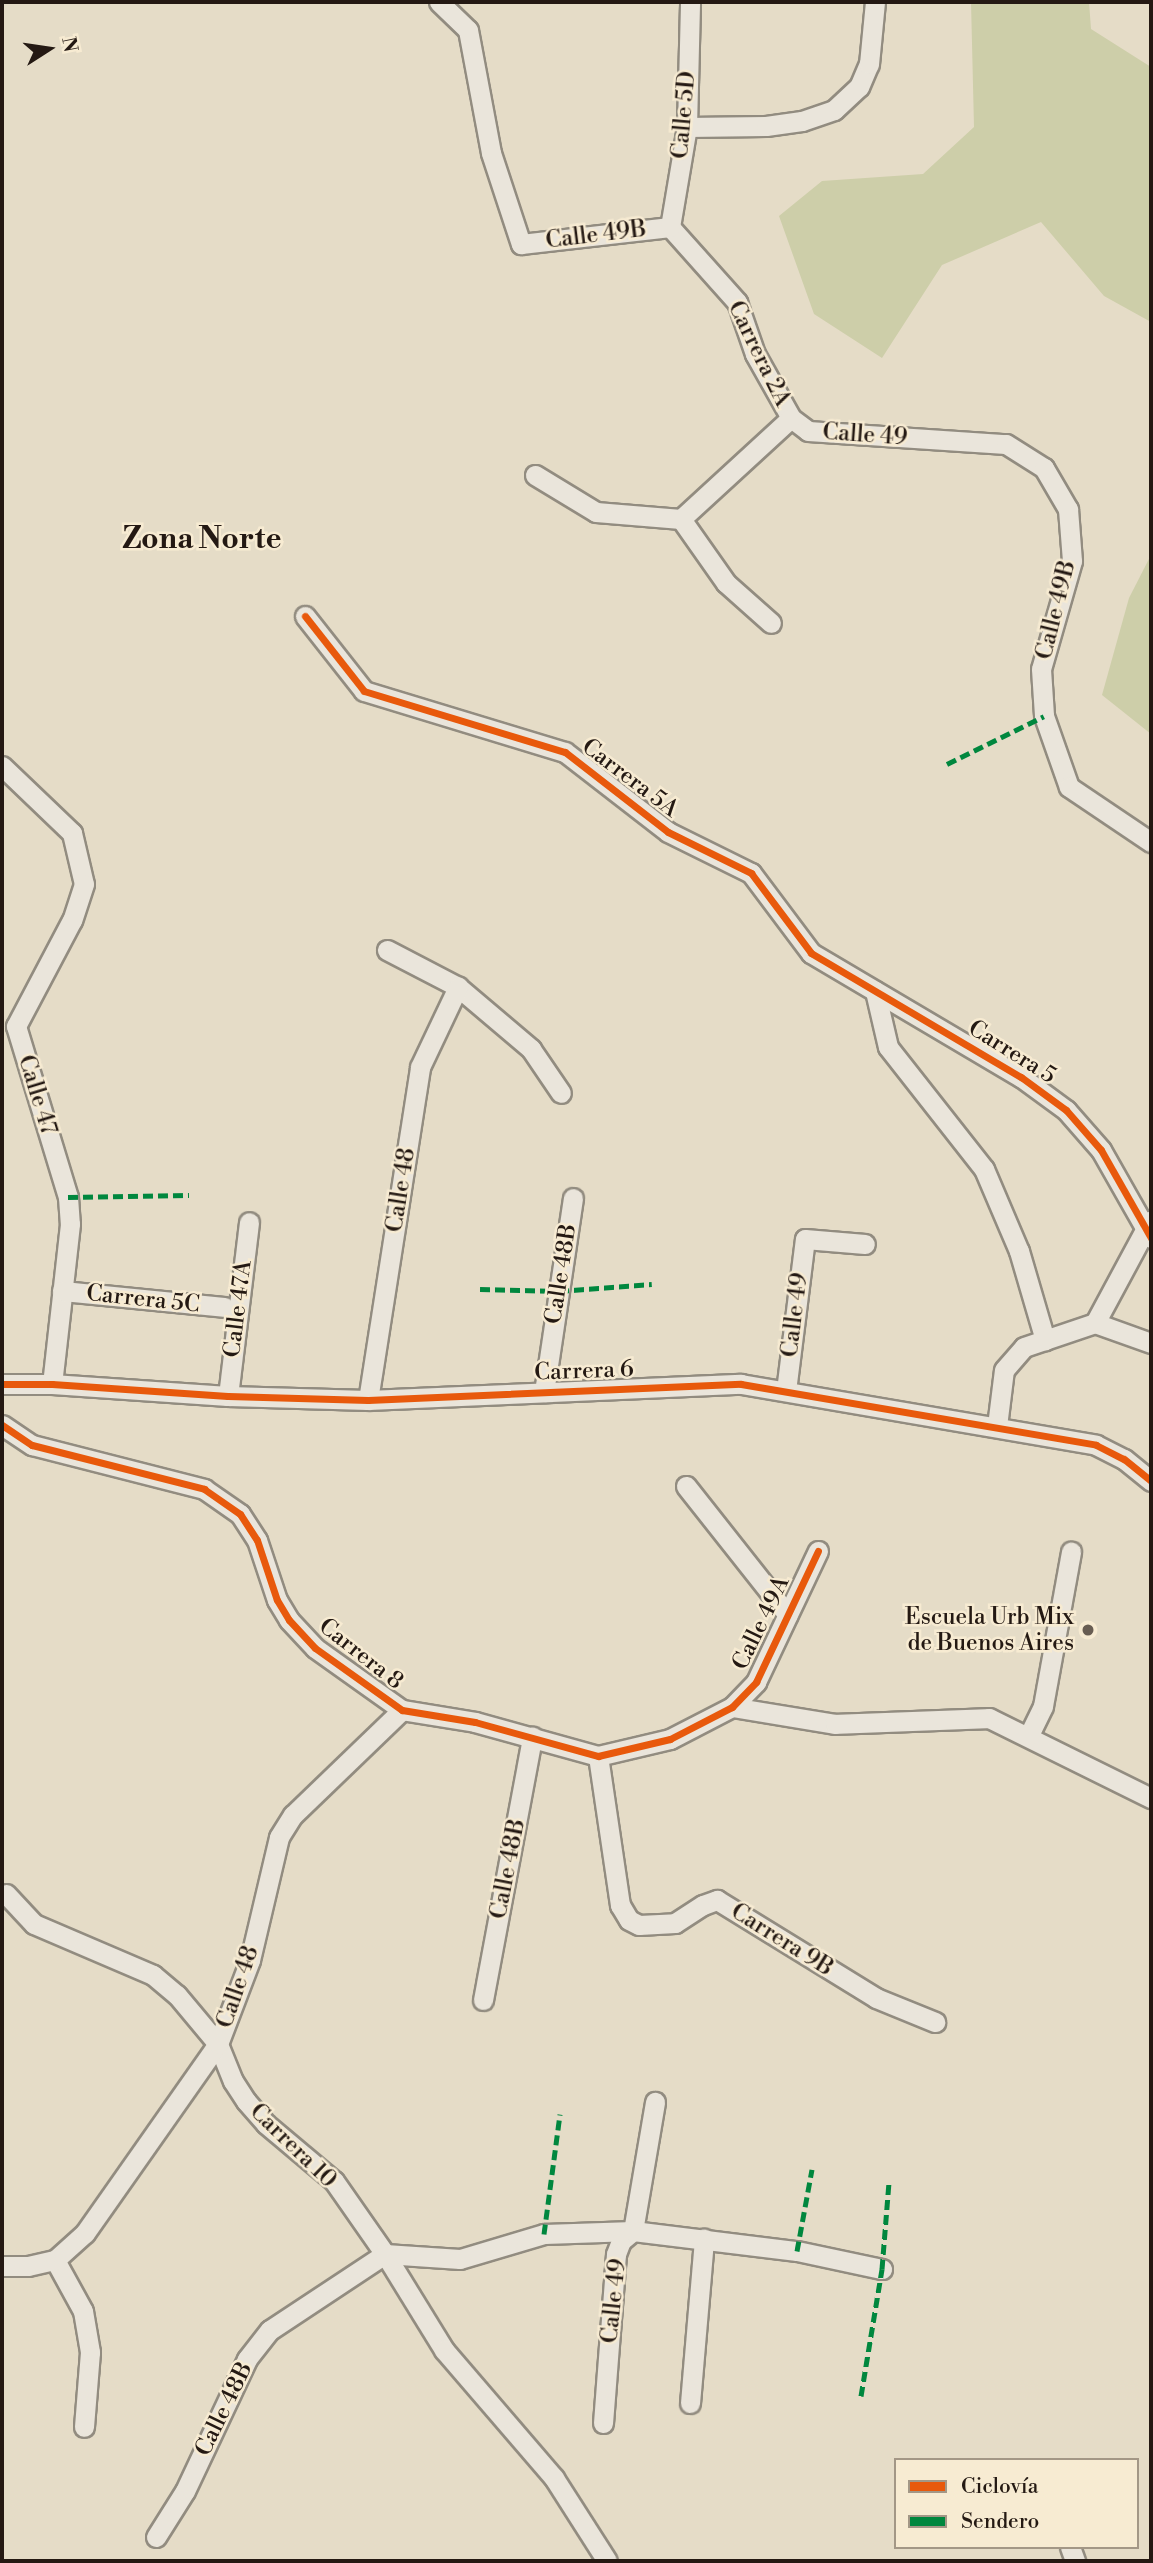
<!DOCTYPE html>
<meta charset="utf-8">
<style>
body{margin:0}
#map{position:relative;width:1153px;height:2563px;overflow:hidden;background:#e5dcc7;font-family:"Libre Bodoni",serif}
div>[style]{position:absolute}
.green>*{inset:0;background:#cdcea9}
.roads{filter:drop-shadow(2px 0 #928c80) drop-shadow(-2px 0 #928c80) drop-shadow(0 2px #928c80) drop-shadow(0 -2px #928c80)}
.minor>*{height:19px;margin:-9.5px;padding:0 9.5px;transform-origin:9.5px;border-radius:9.5px;background:#eae5db}
.quiet>*{height:5px;margin-top:-2.5px;transform-origin:0;background:repeating-linear-gradient(90deg,#00873e 0 10px,transparent 0 15px)}
.cycleway>*{height:7px;margin:-3.5px;padding:0 3.5px;transform-origin:3.5px;border-radius:3.5px;background:#e8590c}
.dots>*{width:19px;height:19px;translate:-50% -50%;box-sizing:border-box;border:4px solid #f7ebd2;border-radius:50%}
span{translate:-50% -50%;white-space:nowrap;text-align:center;line-height:1.15;-webkit-text-stroke:5px #f7ebd2;paint-order:stroke}
.street-label{font-size:23px;color:#241913}
.poi-label{font-size:23px;color:#241913}
.right{translate:-100% -50%;text-align:right}
.district-label{font-size:30px;color:#241913;font-weight:700}
.frame{position:absolute;inset:0;border:4px solid #241913;pointer-events:none}
.legend{position:absolute;left:894px;top:2458px;width:245px;height:91px;box-sizing:border-box;background:#f7ebd2;border:2px solid #a39786;margin:0;padding:9px 12px;list-style:none;font-size:21px;color:#241913}
.legend li{display:flex;align-items:center;gap:14px;height:35px}
.legend b{width:35px;border:2px solid #a39786}
.north{position:absolute;left:14px;top:14px;width:70px;height:70px;-webkit-text-stroke:5px #f7ebd2;paint-order:stroke;rotate:78deg;font-size:19px;font-weight:700;line-height:28px;text-align:center;color:#241913}
.north::after{content:'';display:block;margin:auto;width:24px;height:32px;background:#241913;clip-path:polygon(50% 0,100% 100%,50% 72%,0 100%)}
</style>
<div id="map">
<div class="green">
<i style="clip-path:polygon(971px 2px,1089px 2px,1091px 29px,1151px 67px,1151px 322px,1104px 296px,1041px 222px,942px 265px,882px 358px,814px 314px,779px 216px,822px 181px,923px 174px,974px 127px)"></i>
<i style="clip-path:polygon(1151px 555px,1151px 734px,1102px 695px,1129px 598px)"></i>
</div>
<div class="roads">
<div class="minor">
<i style="left:439px;top:2px;width:40px;rotate:44deg"></i>
<i style="left:468px;top:30px;width:125px;rotate:79.4deg"></i>
<i style="left:491px;top:153px;width:96px;rotate:71.8deg"></i>
<i style="left:521px;top:244px;width:150px;rotate:-6.5deg"></i>
<i style="left:687px;top:127px;width:79px;rotate:-0.7deg"></i>
<i style="left:766px;top:126px;width:36px;rotate:-8deg"></i>
<i style="left:802px;top:121px;width:34px;rotate:-19deg"></i>
<i style="left:834px;top:110px;width:34px;rotate:-43deg"></i>
<i style="left:859px;top:87px;width:25px;rotate:-67deg"></i>
<i style="left:869px;top:64px;width:62px;rotate:-84.5deg"></i>
<i style="left:670px;top:227px;width:101px;rotate:48.2deg"></i>
<i style="left:737px;top:302px;width:55px;rotate:70.9deg"></i>
<i style="left:755px;top:354px;width:73px;rotate:60.6deg"></i>
<i style="left:791px;top:418px;width:21px;rotate:37deg"></i>
<i style="left:808px;top:431px;width:198px;rotate:3.8deg"></i>
<i style="left:1006px;top:444px;width:45px;rotate:32.3deg"></i>
<i style="left:1044px;top:468px;width:48px;rotate:59.7deg"></i>
<i style="left:1068px;top:509px;width:52px;rotate:85.6deg"></i>
<i style="left:1072px;top:561px;width:112px;rotate:106deg"></i>
<i style="left:1041px;top:669px;width:47px;rotate:86.3deg"></i>
<i style="left:1044px;top:716px;width:75px;rotate:70.6deg"></i>
<i style="left:1069px;top:787px;width:99px;rotate:33.9deg"></i>
<i style="left:670px;top:227px;width:101px;rotate:-80.4deg"></i>
<i style="left:687px;top:127px;width:125px;rotate:-88.6deg"></i>
<i style="left:535px;top:475px;width:71px;rotate:31.2deg"></i>
<i style="left:596px;top:512px;width:85px;rotate:4.7deg"></i>
<i style="left:681px;top:519px;width:149px;rotate:-42.6deg"></i>
<i style="left:681px;top:519px;width:78px;rotate:54.9deg"></i>
<i style="left:726px;top:583px;width:60px;rotate:41.6deg"></i>
<i style="left:305px;top:616px;width:95px;rotate:51.8deg"></i>
<i style="left:364px;top:691px;width:210px;rotate:16.9deg"></i>
<i style="left:565px;top:752px;width:130px;rotate:37.8deg"></i>
<i style="left:668px;top:832px;width:93px;rotate:26.3deg"></i>
<i style="left:751px;top:873px;width:100px;rotate:53.1deg"></i>
<i style="left:811px;top:953px;width:244px;rotate:30.6deg"></i>
<i style="left:1021px;top:1077px;width:56px;rotate:36.3deg"></i>
<i style="left:1066px;top:1110px;width:53px;rotate:48.8deg"></i>
<i style="left:1101px;top:1150px;width:101px;rotate:60.4deg"></i>
<i style="left:2px;top:766px;width:97px;rotate:43.7deg"></i>
<i style="left:72px;top:833px;width:52px;rotate:76.8deg"></i>
<i style="left:84px;top:884px;width:38px;rotate:108deg"></i>
<i style="left:72px;top:920px;width:120px;rotate:117.8deg"></i>
<i style="left:16px;top:1026px;width:179px;rotate:73.1deg"></i>
<i style="left:68px;top:1197px;width:27px;rotate:86deg"></i>
<i style="left:70px;top:1224px;width:161px;rotate:96.4deg"></i>
<i style="left:387px;top:950px;width:80px;rotate:27.5deg"></i>
<i style="left:458px;top:987px;width:96px;rotate:40.3deg"></i>
<i style="left:531px;top:1049px;width:53px;rotate:55.7deg"></i>
<i style="left:875px;top:991px;width:57px;rotate:76.9deg"></i>
<i style="left:888px;top:1047px;width:155px;rotate:51.8deg"></i>
<i style="left:984px;top:1169px;width:89px;rotate:66.9deg"></i>
<i style="left:1019px;top:1251px;width:93px;rotate:73.7deg"></i>
<i style="left:62px;top:1291px;width:163px;rotate:5.6deg"></i>
<i style="left:1095px;top:1323px;width:116px;rotate:-61.7deg"></i>
<i style="left:2px;top:1384px;width:50px"></i>
<i style="left:52px;top:1384px;width:176px;rotate:3.9deg"></i>
<i style="left:228px;top:1396px;width:140px;rotate:1.6deg"></i>
<i style="left:368px;top:1400px;width:373px;rotate:-2.5deg"></i>
<i style="left:741px;top:1384px;width:360px;rotate:9.7deg"></i>
<i style="left:1096px;top:1445px;width:31px;rotate:27deg"></i>
<i style="left:1124px;top:1459px;width:35px;rotate:39deg"></i>
<i style="left:786px;top:1391px;width:153px;rotate:-82.9deg"></i>
<i style="left:805px;top:1239px;width:60px;rotate:4.8deg"></i>
<i style="left:544px;top:1392px;width:196px;rotate:-81.5deg"></i>
<i style="left:228px;top:1396px;width:175px;rotate:-83.1deg"></i>
<i style="left:368px;top:1400px;width:337px;rotate:-81.1deg"></i>
<i style="left:420px;top:1067px;width:89px;rotate:-64.6deg"></i>
<i style="left:2px;top:1425px;width:36px;rotate:34deg"></i>
<i style="left:32px;top:1445px;width:178px;rotate:14.3deg"></i>
<i style="left:204px;top:1489px;width:44px;rotate:34.8deg"></i>
<i style="left:240px;top:1514px;width:31px;rotate:57deg"></i>
<i style="left:257px;top:1540px;width:63px;rotate:71.6deg"></i>
<i style="left:277px;top:1600px;width:23px;rotate:59deg"></i>
<i style="left:289px;top:1620px;width:38px;rotate:47deg"></i>
<i style="left:315px;top:1648px;width:107px;rotate:35.5deg"></i>
<i style="left:402px;top:1710px;width:74px;rotate:9.3deg"></i>
<i style="left:475px;top:1722px;width:128px;rotate:15.5deg"></i>
<i style="left:598px;top:1756px;width:74px;rotate:-13.3deg"></i>
<i style="left:670px;top:1739px;width:70px;rotate:-27.3deg"></i>
<i style="left:732px;top:1707px;width:35px;rotate:-46deg"></i>
<i style="left:756px;top:1682px;width:145px;rotate:-64.7deg"></i>
<i style="left:997px;top:1426px;width:56px;rotate:-82.9deg"></i>
<i style="left:1004px;top:1370px;width:30px;rotate:-49deg"></i>
<i style="left:1024px;top:1347px;width:75px;rotate:-18.7deg"></i>
<i style="left:1095px;top:1323px;width:59px;rotate:19.7deg"></i>
<i style="left:686px;top:1486px;width:164px;rotate:51.7deg"></i>
<i style="left:732px;top:1707px;width:104px;rotate:9.4deg"></i>
<i style="left:835px;top:1724px;width:154px;rotate:-2.2deg"></i>
<i style="left:989px;top:1718px;width:181px;rotate:26.3deg"></i>
<i style="left:1029px;top:1735px;width:32px;rotate:-64deg"></i>
<i style="left:1043px;top:1706px;width:157px;rotate:-79.7deg"></i>
<i style="left:598px;top:1756px;width:151px;rotate:81.6deg"></i>
<i style="left:620px;top:1905px;width:17px;rotate:59deg"></i>
<i style="left:629px;top:1920px;width:11px;rotate:27deg"></i>
<i style="left:639px;top:1925px;width:36px;rotate:-3deg"></i>
<i style="left:675px;top:1923px;width:33px;rotate:-33deg"></i>
<i style="left:703px;top:1905px;width:15px;rotate:-20deg"></i>
<i style="left:717px;top:1900px;width:187px;rotate:31.6deg"></i>
<i style="left:876px;top:1998px;width:64px;rotate:22.1deg"></i>
<i style="left:6px;top:1894px;width:41px;rotate:47deg"></i>
<i style="left:34px;top:1924px;width:129px;rotate:23.2deg"></i>
<i style="left:153px;top:1975px;width:31px;rotate:40deg"></i>
<i style="left:177px;top:1995px;width:64px;rotate:50.1deg"></i>
<i style="left:218px;top:2044px;width:40px;rotate:68deg"></i>
<i style="left:233px;top:2081px;width:24px;rotate:57deg"></i>
<i style="left:246px;top:2101px;width:30px;rotate:49deg"></i>
<i style="left:266px;top:2124px;width:89px;rotate:40deg"></i>
<i style="left:334px;top:2181px;width:89px;rotate:55.1deg"></i>
<i style="left:385px;top:2254px;width:113px;rotate:58.4deg"></i>
<i style="left:444px;top:2350px;width:169px;rotate:49.3deg"></i>
<i style="left:554px;top:2478px;width:98px;rotate:57.4deg"></i>
<i style="left:483px;top:2000px;width:268px;rotate:-79.4deg"></i>
<i style="left:55px;top:2260px;width:58px;rotate:61.2deg"></i>
<i style="left:83px;top:2311px;width:42px;rotate:80.3deg"></i>
<i style="left:90px;top:2352px;width:75px;rotate:94.6deg"></i>
<i style="left:2px;top:2266px;width:26px"></i>
<i style="left:28px;top:2266px;width:28px;rotate:-13deg"></i>
<i style="left:55px;top:2260px;width:40px;rotate:-42deg"></i>
<i style="left:85px;top:2233px;width:231px;rotate:-54.9deg"></i>
<i style="left:218px;top:2044px;width:90px;rotate:-69.1deg"></i>
<i style="left:250px;top:1960px;width:126px;rotate:-76.7deg"></i>
<i style="left:279px;top:1837px;width:26px;rotate:-58deg"></i>
<i style="left:293px;top:1815px;width:151px;rotate:-43.9deg"></i>
<i style="left:690px;top:2403px;width:165px;rotate:-85.1deg"></i>
<i style="left:603px;top:2423px;width:169px;rotate:-85.6deg"></i>
<i style="left:616px;top:2254px;width:14px;rotate:-69deg"></i>
<i style="left:621px;top:2241px;width:16px;rotate:-40deg"></i>
<i style="left:633px;top:2231px;width:131px;rotate:-80.3deg"></i>
<i style="left:156px;top:2537px;width:54px;rotate:-57.8deg"></i>
<i style="left:185px;top:2491px;width:146px;rotate:-64.8deg"></i>
<i style="left:247px;top:2359px;width:37px;rotate:-52deg"></i>
<i style="left:270px;top:2330px;width:138px;rotate:-33.5deg"></i>
<i style="left:385px;top:2254px;width:75px;rotate:3.8deg"></i>
<i style="left:460px;top:2259px;width:88px;rotate:-16.6deg"></i>
<i style="left:544px;top:2234px;width:89px;rotate:-1.9deg"></i>
<i style="left:633px;top:2231px;width:165px;rotate:7deg"></i>
<i style="left:797px;top:2251px;width:87px;rotate:12deg"></i>
<i style="left:1070px;top:2547px;width:15px;rotate:70deg"></i>
</div>
</div>
<div class="quiet">
<i style="left:947px;top:764px;width:108px;rotate:-26.3deg"></i>
<i style="left:68px;top:1197px;width:121px;rotate:-0.9deg"></i>
<i style="left:480px;top:1289px;width:79px;rotate:1.5deg"></i>
<i style="left:559px;top:1291px;width:93px;rotate:-4.3deg"></i>
<i style="left:544px;top:2234px;width:121px;rotate:-82.4deg"></i>
<i style="left:797px;top:2251px;width:83px;rotate:-79.6deg"></i>
<i style="left:861px;top:2396px;width:129px;rotate:-80.6deg"></i>
<i style="left:882px;top:2269px;width:87px;rotate:-85.4deg"></i>
</div>
<div class="cycleway">
<i style="left:305px;top:616px;width:95px;rotate:51.8deg"></i>
<i style="left:364px;top:691px;width:210px;rotate:16.9deg"></i>
<i style="left:565px;top:752px;width:130px;rotate:37.8deg"></i>
<i style="left:668px;top:832px;width:93px;rotate:26.3deg"></i>
<i style="left:751px;top:873px;width:100px;rotate:53.1deg"></i>
<i style="left:811px;top:953px;width:244px;rotate:30.6deg"></i>
<i style="left:1021px;top:1077px;width:56px;rotate:36.3deg"></i>
<i style="left:1066px;top:1110px;width:53px;rotate:48.8deg"></i>
<i style="left:1101px;top:1150px;width:101px;rotate:60.4deg"></i>
<i style="left:2px;top:1384px;width:50px"></i>
<i style="left:52px;top:1384px;width:176px;rotate:3.9deg"></i>
<i style="left:228px;top:1396px;width:140px;rotate:1.6deg"></i>
<i style="left:368px;top:1400px;width:373px;rotate:-2.5deg"></i>
<i style="left:741px;top:1384px;width:360px;rotate:9.7deg"></i>
<i style="left:1096px;top:1445px;width:31px;rotate:27deg"></i>
<i style="left:1124px;top:1459px;width:35px;rotate:39deg"></i>
<i style="left:2px;top:1425px;width:36px;rotate:34deg"></i>
<i style="left:32px;top:1445px;width:178px;rotate:14.3deg"></i>
<i style="left:204px;top:1489px;width:44px;rotate:34.8deg"></i>
<i style="left:240px;top:1514px;width:31px;rotate:57deg"></i>
<i style="left:257px;top:1540px;width:63px;rotate:71.6deg"></i>
<i style="left:277px;top:1600px;width:23px;rotate:59deg"></i>
<i style="left:289px;top:1620px;width:38px;rotate:47deg"></i>
<i style="left:315px;top:1648px;width:107px;rotate:35.5deg"></i>
<i style="left:402px;top:1710px;width:74px;rotate:9.3deg"></i>
<i style="left:475px;top:1722px;width:128px;rotate:15.5deg"></i>
<i style="left:598px;top:1756px;width:74px;rotate:-13.3deg"></i>
<i style="left:670px;top:1739px;width:70px;rotate:-27.3deg"></i>
<i style="left:732px;top:1707px;width:35px;rotate:-46deg"></i>
<i style="left:756px;top:1682px;width:145px;rotate:-64.7deg"></i>
</div>
<div class="dots">
<i style="left:1088px;top:1630px;background:#685d52"></i>
</div>
<div class="street-label">
<span style="left:684px;top:115px;rotate:-85deg">Calle 5D</span>
<span style="left:596px;top:235px;rotate:-7deg">Calle 49B</span>
<span style="left:759px;top:354px;rotate:64deg">Carrera 2A</span>
<span style="left:865px;top:435px;rotate:4deg">Calle 49</span>
<span style="left:1056px;top:610px;rotate:-76deg">Calle 49B</span>
<span style="left:630px;top:778px;rotate:37deg">Carrera 5A</span>
<span style="left:1012px;top:1052px;rotate:32deg">Carrera 5</span>
<span style="left:37px;top:1095px;rotate:73deg">Calle 47</span>
<span style="left:401px;top:1190px;rotate:-81deg">Calle 48</span>
<span style="left:561px;top:1274px;rotate:-81deg">Calle 48B</span>
<span style="left:143px;top:1299px;rotate:6deg">Carrera 5C</span>
<span style="left:238px;top:1309px;rotate:-83deg">Calle 47A</span>
<span style="left:795px;top:1315px;rotate:-83deg">Calle 49</span>
<span style="left:584px;top:1371px;rotate:-2deg">Carrera 6</span>
<span style="left:761px;top:1623px;rotate:-64deg">Calle 49A</span>
<span style="left:361px;top:1654px;rotate:38deg">Carrera 8</span>
<span style="left:508px;top:1869px;rotate:-79deg">Calle 48B</span>
<span style="left:782px;top:1940px;rotate:32deg">Carrera 9B</span>
<span style="left:238px;top:1987px;rotate:-71deg">Calle 48</span>
<span style="left:293px;top:2146px;rotate:44deg">Carrera 10</span>
<span style="left:614px;top:2301px;rotate:-84deg">Calle 49</span>
<span style="left:224px;top:2409px;rotate:-64deg">Calle 48B</span>
</div>
<div class="poi-label">
<span class="right" style="left:1074px;top:1630px">Escuela Urb Mix<br>de Buenos Aires</span>
</div>
<div class="district-label">
<span style="left:202px;top:539px">Zona Norte</span>
</div>
<div class="frame"></div>
<ul class="legend">
<li><b style="height:9px;background:#e8590c"></b>Ciclovía</li>
<li><b style="height:9px;background:#00873e"></b>Sendero</li>
</ul>
<div class="north">N</div>
</div>
